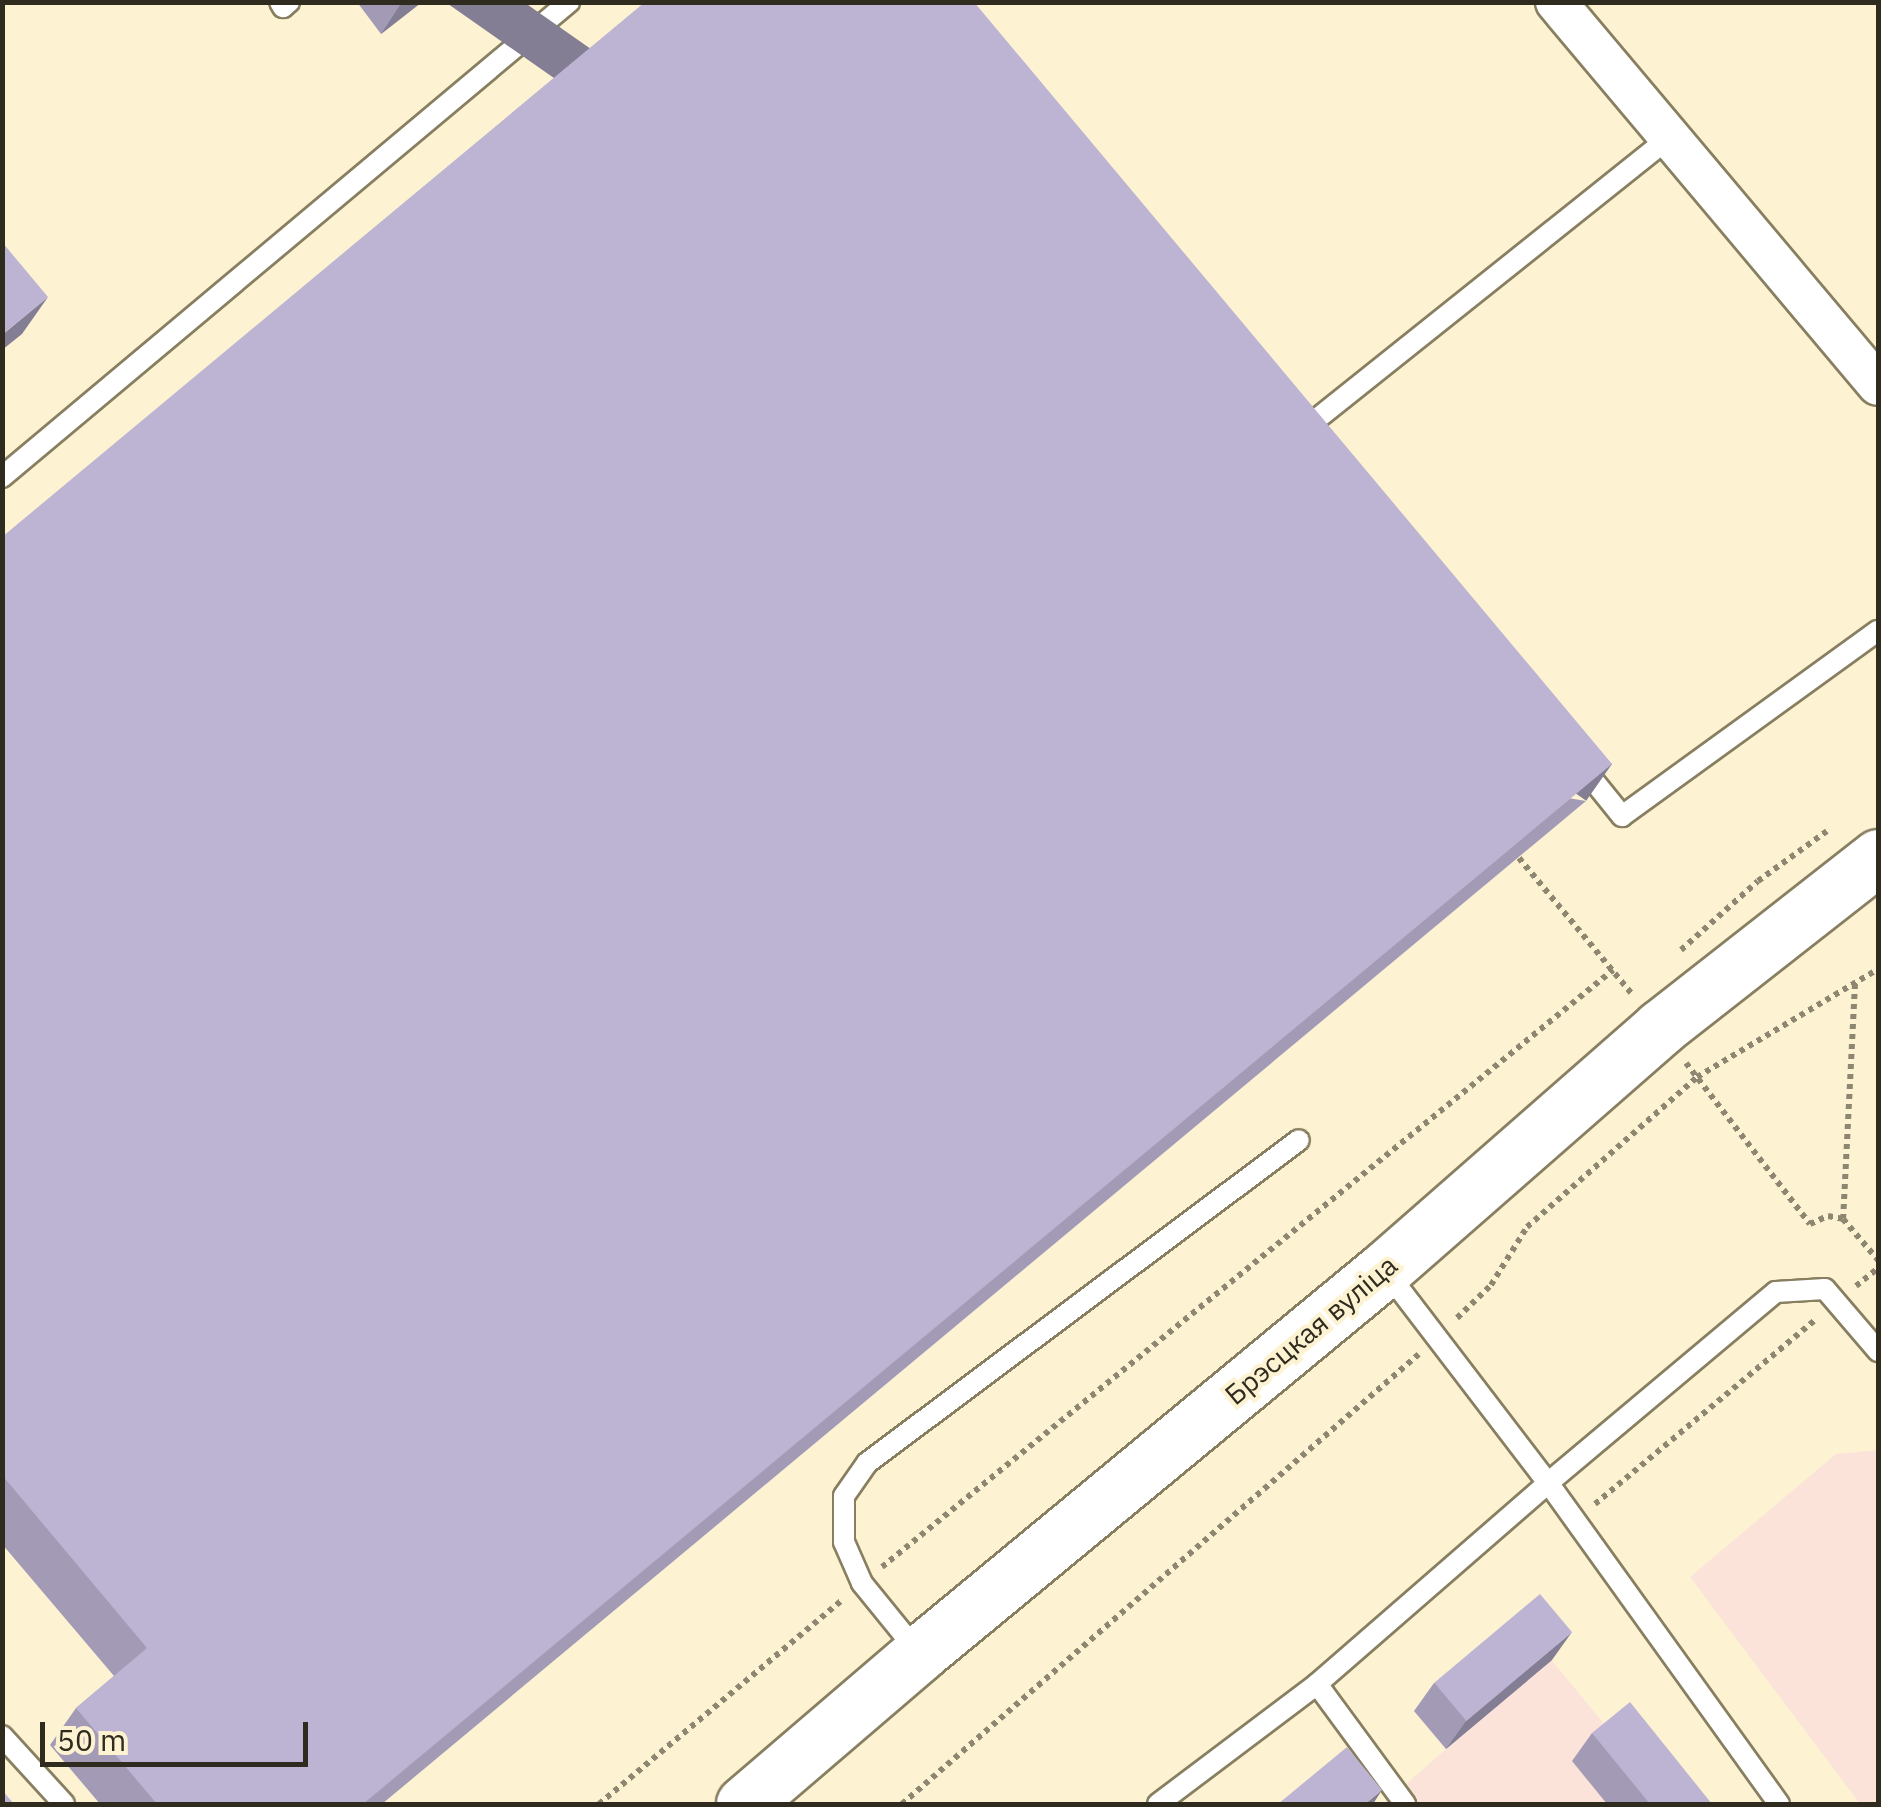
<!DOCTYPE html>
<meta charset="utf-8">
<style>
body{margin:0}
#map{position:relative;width:1881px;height:1807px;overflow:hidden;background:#fdf3d2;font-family:"IBM Plex Sans",sans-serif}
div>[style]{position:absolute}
.industrial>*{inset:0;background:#fbe3da}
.path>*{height:6px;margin-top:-3px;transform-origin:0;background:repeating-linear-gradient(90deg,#8d8671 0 5px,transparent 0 10px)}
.roads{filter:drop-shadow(2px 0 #887f61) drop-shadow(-2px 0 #887f61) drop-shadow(0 2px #887f61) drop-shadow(0 -2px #887f61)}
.service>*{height:20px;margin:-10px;padding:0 10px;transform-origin:10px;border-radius:10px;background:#fff}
.minor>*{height:40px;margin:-20px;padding:0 20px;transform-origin:20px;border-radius:20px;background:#fff}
.primary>*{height:55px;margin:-27.5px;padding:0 27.5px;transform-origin:27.5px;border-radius:27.5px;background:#fff}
.wall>*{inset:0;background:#a39bb5}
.shaded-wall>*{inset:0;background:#847e94;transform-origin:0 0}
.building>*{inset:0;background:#bdb4d3;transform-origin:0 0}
span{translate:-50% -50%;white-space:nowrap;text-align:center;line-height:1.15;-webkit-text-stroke:8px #fdf3d2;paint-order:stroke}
.street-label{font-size:28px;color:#2f2b1f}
.frame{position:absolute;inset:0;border:5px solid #2f2b1f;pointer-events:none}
.scale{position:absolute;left:40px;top:1722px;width:268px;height:45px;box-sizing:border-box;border:5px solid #2f2b1f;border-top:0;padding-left:12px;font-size:30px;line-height:35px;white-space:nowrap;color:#2f2b1f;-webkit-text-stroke:8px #fdf3d2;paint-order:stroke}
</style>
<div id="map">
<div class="industrial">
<i style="clip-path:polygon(1878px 1450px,1878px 1804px,1860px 1804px,1690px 1577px,1836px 1454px)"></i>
<i style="clip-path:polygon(1520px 1622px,1610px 1731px,1669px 1804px,1383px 1804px,1446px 1749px,1414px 1711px)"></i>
</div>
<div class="path">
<i style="left:1519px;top:858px;width:177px;rotate:50.3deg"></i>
<i style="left:1681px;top:950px;width:103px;rotate:-41.9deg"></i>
<i style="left:1758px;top:881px;width:85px;rotate:-35.9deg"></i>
<i style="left:1855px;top:984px;width:235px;rotate:92.9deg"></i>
<i style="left:1843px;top:1219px;width:54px;rotate:49.5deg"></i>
<i style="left:1686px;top:1063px;width:203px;rotate:52.4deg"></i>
<i style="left:1810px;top:1224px;width:20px;rotate:-24deg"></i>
<i style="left:1828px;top:1216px;width:15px;rotate:11deg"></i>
<i style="left:1856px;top:1286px;width:28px;rotate:-39deg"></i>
<i style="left:1457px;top:1318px;width:47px;rotate:-44.1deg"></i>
<i style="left:1491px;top:1285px;width:68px;rotate:-58.2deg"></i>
<i style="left:1527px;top:1227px;width:227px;rotate:-41.4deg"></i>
<i style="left:1697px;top:1077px;width:211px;rotate:-30.8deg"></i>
<i style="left:1595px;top:1504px;width:288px;rotate:-39.9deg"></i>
<i style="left:882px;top:1567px;width:944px;rotate:-39.24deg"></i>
<i style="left:599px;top:1804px;width:317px;rotate:-40deg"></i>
<i style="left:902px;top:1804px;width:685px;rotate:-41.04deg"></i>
</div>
<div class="roads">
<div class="service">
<i style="left:280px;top:2px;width:6px;rotate:59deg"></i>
<i style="left:283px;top:7px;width:8px;rotate:-40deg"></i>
<i style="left:1314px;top:434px;width:10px;rotate:-127deg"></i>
<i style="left:1308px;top:426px;width:463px;rotate:-38.6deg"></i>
<i style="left:2px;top:477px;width:740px;rotate:-39.95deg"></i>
<i style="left:1580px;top:764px;width:67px;rotate:51.1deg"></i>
<i style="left:1622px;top:816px;width:316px;rotate:-35.9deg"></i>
<i style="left:918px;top:1652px;width:89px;rotate:-129.1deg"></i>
<i style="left:862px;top:1583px;width:45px;rotate:-113.7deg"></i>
<i style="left:844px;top:1542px;width:46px;rotate:-90deg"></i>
<i style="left:844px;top:1496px;width:40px;rotate:-55.1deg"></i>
<i style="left:867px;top:1463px;width:539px;rotate:-36.78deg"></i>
<i style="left:1317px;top:1684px;width:149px;rotate:53.7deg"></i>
<i style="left:2px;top:1736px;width:92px;rotate:47.6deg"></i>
<i style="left:1158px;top:1804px;width:199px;rotate:-37deg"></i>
<i style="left:1317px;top:1684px;width:306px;rotate:-41deg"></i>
<i style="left:1548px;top:1483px;width:267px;rotate:-127.4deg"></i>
<i style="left:1779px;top:1804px;width:395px;rotate:-125.7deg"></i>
<i style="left:1548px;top:1483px;width:297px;rotate:-40deg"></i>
<i style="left:1776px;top:1292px;width:49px;rotate:-3.5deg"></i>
<i style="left:1825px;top:1289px;width:82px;rotate:49.5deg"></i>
</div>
<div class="minor">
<i style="left:1556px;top:2px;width:500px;rotate:49.95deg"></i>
</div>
<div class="primary">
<i style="left:744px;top:1804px;width:232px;rotate:-40.6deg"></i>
<i style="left:920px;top:1653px;width:603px;rotate:-39.55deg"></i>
<i style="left:1385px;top:1269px;width:366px;rotate:-41.2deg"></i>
<i style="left:1660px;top:1028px;width:277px;rotate:-38.1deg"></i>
</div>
</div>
<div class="wall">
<i style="clip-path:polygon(357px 2px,422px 2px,381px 34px)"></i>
<i style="clip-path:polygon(2px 537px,1586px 801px,382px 1804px,100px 1804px,50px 1745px,76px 1708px,114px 1676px,2px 1544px)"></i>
<i style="clip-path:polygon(1552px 1660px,1446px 1749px,1414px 1711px,1434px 1683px)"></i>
<i style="clip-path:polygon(1592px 1733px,1712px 1804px,1607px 1804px,1572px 1761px)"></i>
</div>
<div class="shaded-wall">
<i style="clip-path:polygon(404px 2px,422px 2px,381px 34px,400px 5px)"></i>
<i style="clip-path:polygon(48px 297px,22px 334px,2px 350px,2px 335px)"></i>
<i style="left:1612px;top:764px;width:45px;height:1625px;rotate:125deg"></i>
<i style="clip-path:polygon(1572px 1632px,1552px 1660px,1446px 1749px,1466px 1721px)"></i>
<i style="clip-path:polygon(1382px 1790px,1373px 1804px,1365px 1804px)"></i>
</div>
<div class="building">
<i style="clip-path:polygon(645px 2px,974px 2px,1612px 764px,363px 1804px,157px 1804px,76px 1708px,147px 1648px,2px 1475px,2px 537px)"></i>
<i style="clip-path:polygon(2px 242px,48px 297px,2px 335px)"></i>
<i style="left:1540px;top:1594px;width:50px;height:138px;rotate:50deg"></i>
<i style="clip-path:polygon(1630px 1702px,1712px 1804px,1650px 1804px,1592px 1733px)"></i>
<i style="clip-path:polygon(1347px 1747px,1382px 1790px,1365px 1804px,1278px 1804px)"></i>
<i style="clip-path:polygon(2px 1790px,14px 1804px,2px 1804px)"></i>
</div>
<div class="street-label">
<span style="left:1311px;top:1330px;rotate:-40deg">Брэсцкая вуліца</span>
</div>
<div class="frame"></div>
<div class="scale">50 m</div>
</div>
